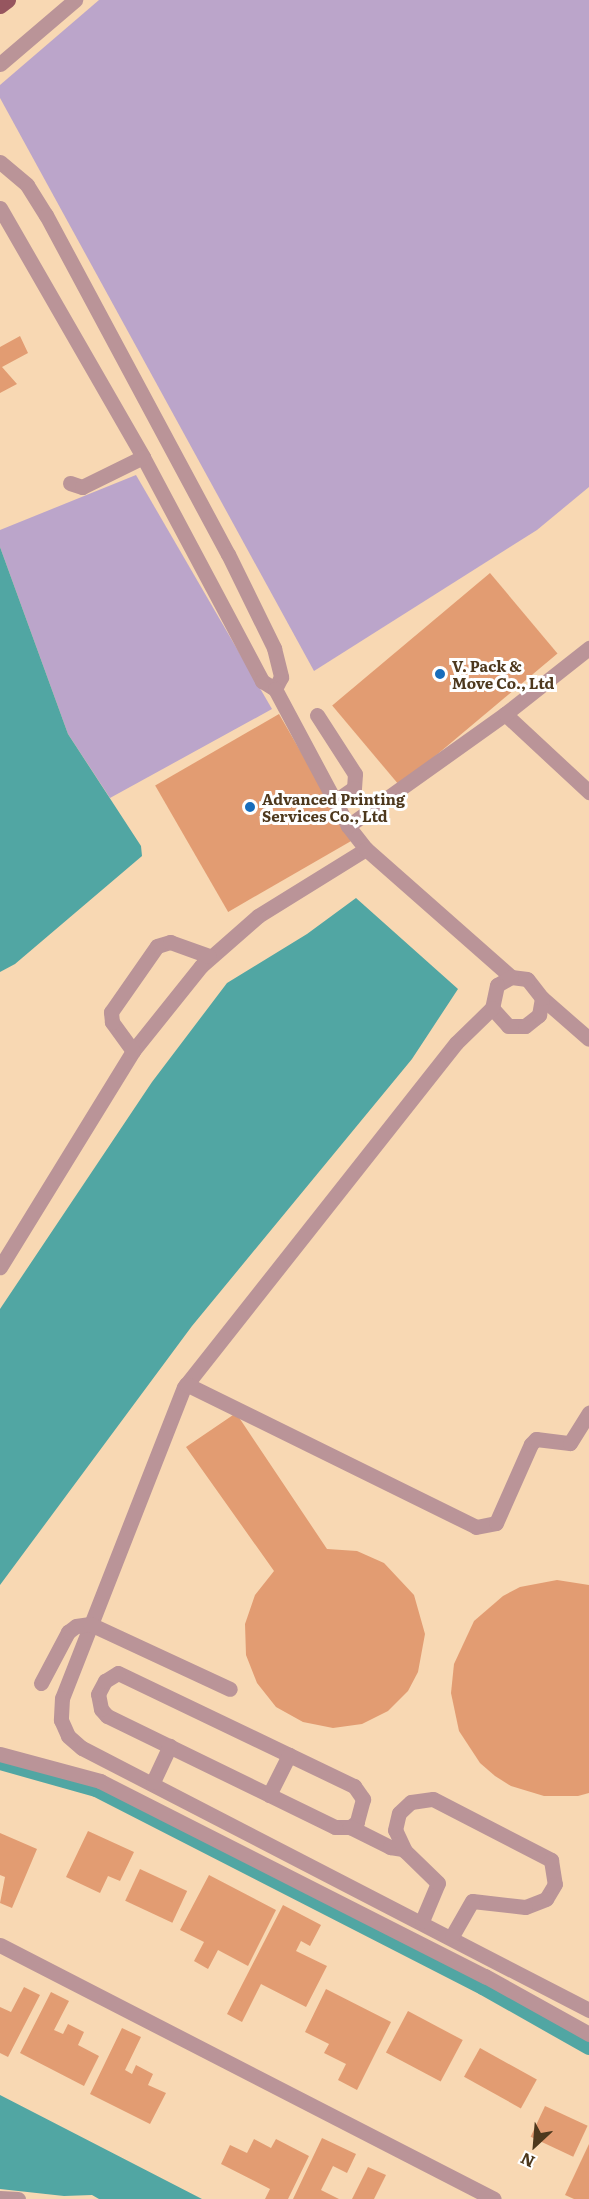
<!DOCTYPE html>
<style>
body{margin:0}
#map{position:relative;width:589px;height:2199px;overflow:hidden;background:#f8d8b3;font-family:Literata,serif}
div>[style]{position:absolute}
.green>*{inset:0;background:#bba5ca}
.water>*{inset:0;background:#51a6a3}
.canal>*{height:16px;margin:-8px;padding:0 8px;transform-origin:8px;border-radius:8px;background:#51a6a3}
.building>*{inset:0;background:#e29c72;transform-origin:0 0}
.minor>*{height:15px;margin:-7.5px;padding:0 7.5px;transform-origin:7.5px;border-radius:7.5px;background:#ba9498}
.major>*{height:15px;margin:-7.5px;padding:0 7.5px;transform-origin:7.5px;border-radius:7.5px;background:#96565f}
.dots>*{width:16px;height:16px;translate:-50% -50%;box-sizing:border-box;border:3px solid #fff;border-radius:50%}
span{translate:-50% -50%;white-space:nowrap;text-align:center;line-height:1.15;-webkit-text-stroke:6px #fff;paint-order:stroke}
.poi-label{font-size:15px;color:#4d381d;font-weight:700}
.left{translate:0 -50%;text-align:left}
.north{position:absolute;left:505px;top:2115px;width:60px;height:60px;-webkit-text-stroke:4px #fff;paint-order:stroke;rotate:206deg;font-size:16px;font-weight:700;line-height:24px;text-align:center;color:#4d381d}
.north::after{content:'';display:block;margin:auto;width:21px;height:27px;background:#4d381d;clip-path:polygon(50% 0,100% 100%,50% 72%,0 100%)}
</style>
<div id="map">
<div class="green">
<i style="clip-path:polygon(99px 0,589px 0,589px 487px,537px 530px,314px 671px,0 98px,0 85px)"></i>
<i style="clip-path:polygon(136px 475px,272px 709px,110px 798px,68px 734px,0 547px,0 530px)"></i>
</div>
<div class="water">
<i style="clip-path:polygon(0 547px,68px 734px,141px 846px,142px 856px,15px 964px,0 972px)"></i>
<i style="clip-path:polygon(356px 898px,458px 989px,412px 1059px,192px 1326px,0 1585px,0 1309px,152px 1082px,227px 983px,307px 934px)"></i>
<i style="clip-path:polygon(0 2095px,202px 2199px,99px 2199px,92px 2195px,64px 2196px,0 2189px)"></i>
</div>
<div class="canal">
<i style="left:0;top:1762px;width:100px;rotate:15.7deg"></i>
<i style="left:96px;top:1789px;width:435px;rotate:27.1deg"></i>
<i style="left:483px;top:1987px;width:122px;rotate:29.5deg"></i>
</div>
<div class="building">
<i style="clip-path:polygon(20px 336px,28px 353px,2px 367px,17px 384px,0 393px,0 347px)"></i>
<i style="left:490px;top:573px;width:105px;height:206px;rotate:50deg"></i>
<i style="left:279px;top:714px;width:146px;height:143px;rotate:60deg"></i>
<i style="clip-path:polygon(236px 1413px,327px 1549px,357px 1551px,384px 1563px,414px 1595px,425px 1634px,418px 1672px,408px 1691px,388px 1711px,362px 1724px,333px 1728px,303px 1722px,276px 1707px,257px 1683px,246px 1655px,245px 1624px,255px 1595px,274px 1571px,186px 1447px)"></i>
<i style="clip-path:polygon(557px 1580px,589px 1585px,589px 1793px,578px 1796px,544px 1796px,511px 1786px,495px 1776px,480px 1763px,459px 1731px,451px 1693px,454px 1664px,474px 1621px,503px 1596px,520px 1587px)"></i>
<i style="clip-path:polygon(88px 1831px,134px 1852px,120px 1881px,108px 1876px,100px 1893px,66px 1877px)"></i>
<i style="clip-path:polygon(0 1833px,37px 1849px,12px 1908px,0 1903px,5px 1877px,0 1875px)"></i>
<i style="left:140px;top:1869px;width:52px;height:35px;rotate:25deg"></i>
<i style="clip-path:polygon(209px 1875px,276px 1910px,248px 1966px,218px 1950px,208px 1969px,194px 1961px,204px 1942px,180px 1930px)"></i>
<i style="clip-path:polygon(283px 1905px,321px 1925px,310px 1946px,301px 1941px,296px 1951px,327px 1966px,306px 2007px,261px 1984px,242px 2022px,227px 2014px)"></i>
<i style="clip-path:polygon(24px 1987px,40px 1995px,8px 2057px,0 2053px,0 2007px,11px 2012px)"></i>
<i style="clip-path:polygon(326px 1989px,391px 2022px,357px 2090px,338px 2080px,346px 2064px,324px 2053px,329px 2044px,305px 2032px)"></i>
<i style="clip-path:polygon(51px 1992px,69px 2001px,54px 2030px,63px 2034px,68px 2024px,84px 2032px,78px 2045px,99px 2056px,84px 2086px,20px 2053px)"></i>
<i style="left:408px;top:2011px;width:62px;height:47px;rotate:28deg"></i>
<i style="clip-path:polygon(122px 2028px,141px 2037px,125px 2070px,132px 2074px,136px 2065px,153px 2074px,148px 2085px,166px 2093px,150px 2124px,90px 2094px)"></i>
<i style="left:480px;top:2048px;width:65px;height:33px;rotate:29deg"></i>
<i style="left:545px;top:2106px;width:47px;height:34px;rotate:25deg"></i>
<i style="clip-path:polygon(322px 2138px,356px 2154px,347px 2173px,333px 2166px,321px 2190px,339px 2199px,293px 2199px)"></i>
<i style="clip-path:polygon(254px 2139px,271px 2148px,276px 2139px,309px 2156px,288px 2199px,265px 2199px,270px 2189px,221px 2164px,230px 2145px,247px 2153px)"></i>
<i style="clip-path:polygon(589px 2144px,589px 2199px,574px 2199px,565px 2195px)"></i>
<i style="clip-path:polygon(368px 2167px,386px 2175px,374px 2199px,352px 2199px)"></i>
</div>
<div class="minor">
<i style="left:0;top:64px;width:99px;rotate:-40.5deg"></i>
<i style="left:0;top:162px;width:35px;rotate:40deg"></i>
<i style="left:27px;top:185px;width:36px;rotate:58deg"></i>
<i style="left:46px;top:215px;width:385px;rotate:61.8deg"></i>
<i style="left:228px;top:554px;width:105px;rotate:63.9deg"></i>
<i style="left:274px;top:648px;width:30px;rotate:76deg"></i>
<i style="left:281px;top:677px;width:13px;rotate:117deg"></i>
<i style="left:0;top:208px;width:287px;rotate:60.1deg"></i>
<i style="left:143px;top:457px;width:254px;rotate:62deg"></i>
<i style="left:262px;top:681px;width:15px;rotate:32deg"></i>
<i style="left:275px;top:689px;width:155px;rotate:61.9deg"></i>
<i style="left:348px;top:826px;width:29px;rotate:52deg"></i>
<i style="left:366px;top:849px;width:127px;rotate:148.2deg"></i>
<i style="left:258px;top:916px;width:76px;rotate:138.7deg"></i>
<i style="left:201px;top:966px;width:109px;rotate:128.7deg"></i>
<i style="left:133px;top:1051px;width:254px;rotate:121.6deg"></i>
<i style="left:70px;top:483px;width:13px;rotate:18deg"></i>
<i style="left:82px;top:487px;width:68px;rotate:-26.2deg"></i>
<i style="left:505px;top:714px;width:115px;rotate:42.9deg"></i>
<i style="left:317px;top:715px;width:70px;rotate:57.2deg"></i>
<i style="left:355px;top:774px;width:14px;rotate:94deg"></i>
<i style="left:354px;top:788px;width:24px;rotate:145deg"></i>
<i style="left:348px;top:826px;width:193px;rotate:-35.5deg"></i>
<i style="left:505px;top:714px;width:107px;rotate:-38.2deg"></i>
<i style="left:366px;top:849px;width:193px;rotate:41.4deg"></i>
<i style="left:542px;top:998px;width:62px;rotate:41.1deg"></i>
<i style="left:492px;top:1008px;width:24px;rotate:48deg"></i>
<i style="left:508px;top:1026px;width:17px"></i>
<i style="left:525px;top:1026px;width:18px;rotate:-38deg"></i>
<i style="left:539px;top:1015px;width:17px;rotate:-80deg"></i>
<i style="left:542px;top:998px;width:24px;rotate:-128deg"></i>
<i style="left:527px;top:979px;width:16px;rotate:-173deg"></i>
<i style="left:511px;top:977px;width:16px;rotate:150deg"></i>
<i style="left:497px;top:985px;width:24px;rotate:102deg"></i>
<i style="left:492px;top:1008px;width:50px;rotate:135.8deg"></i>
<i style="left:456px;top:1043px;width:439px;rotate:128.3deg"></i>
<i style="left:184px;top:1387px;width:334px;rotate:111.4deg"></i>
<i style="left:62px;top:1698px;width:22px;rotate:93deg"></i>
<i style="left:61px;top:1720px;width:17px;rotate:66deg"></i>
<i style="left:68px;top:1736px;width:18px;rotate:41deg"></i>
<i style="left:82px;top:1748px;width:571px;rotate:27.33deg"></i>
<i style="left:133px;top:1051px;width:36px;rotate:-126deg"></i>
<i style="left:112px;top:1022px;width:10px;rotate:-96deg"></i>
<i style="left:111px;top:1012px;width:80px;rotate:-55.1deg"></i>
<i style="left:157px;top:946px;width:14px;rotate:-17deg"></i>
<i style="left:170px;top:942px;width:41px;rotate:19.7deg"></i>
<i style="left:186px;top:1384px;width:323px;rotate:26.2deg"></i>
<i style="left:476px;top:1527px;width:20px;rotate:-11deg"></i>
<i style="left:496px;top:1523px;width:86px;rotate:-66.1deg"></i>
<i style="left:531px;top:1444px;width:7px;rotate:-45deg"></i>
<i style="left:536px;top:1439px;width:34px;rotate:7deg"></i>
<i style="left:570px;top:1443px;width:36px;rotate:-58deg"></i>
<i style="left:118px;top:1673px;width:262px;rotate:25.6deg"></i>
<i style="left:354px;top:1786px;width:16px;rotate:55deg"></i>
<i style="left:363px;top:1799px;width:24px;rotate:105deg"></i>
<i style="left:357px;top:1822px;width:9px;rotate:144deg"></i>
<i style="left:350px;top:1827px;width:15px;rotate:180deg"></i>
<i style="left:335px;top:1827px;width:254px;rotate:-154deg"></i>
<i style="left:107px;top:1716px;width:9px;rotate:-131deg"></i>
<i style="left:101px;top:1709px;width:15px;rotate:-101deg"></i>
<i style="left:98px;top:1694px;width:15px;rotate:-62deg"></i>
<i style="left:105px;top:1681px;width:15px;rotate:-32deg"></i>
<i style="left:41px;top:1683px;width:58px;rotate:-62.1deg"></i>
<i style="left:68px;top:1632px;width:10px;rotate:-37deg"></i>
<i style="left:76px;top:1626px;width:14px;rotate:-8deg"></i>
<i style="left:90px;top:1624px;width:154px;rotate:24.9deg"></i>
<i style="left:0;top:1754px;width:104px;rotate:15.1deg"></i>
<i style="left:100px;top:1781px;width:432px;rotate:26.9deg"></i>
<i style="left:485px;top:1976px;width:119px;rotate:29.1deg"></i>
<i style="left:153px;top:1782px;width:40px;rotate:-65deg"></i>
<i style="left:269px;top:1795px;width:45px;rotate:-63.4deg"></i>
<i style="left:350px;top:1827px;width:45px;rotate:26.6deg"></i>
<i style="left:390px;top:1847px;width:13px;rotate:9deg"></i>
<i style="left:422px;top:1921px;width:41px;rotate:-67.2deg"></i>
<i style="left:438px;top:1883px;width:46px;rotate:-135.9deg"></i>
<i style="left:405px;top:1851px;width:23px;rotate:-115deg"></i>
<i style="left:395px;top:1830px;width:17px;rotate:-77deg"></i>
<i style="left:399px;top:1813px;width:16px;rotate:-43deg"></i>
<i style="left:411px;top:1802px;width:22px;rotate:-8deg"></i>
<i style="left:433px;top:1799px;width:133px;rotate:27.3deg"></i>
<i style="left:551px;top:1860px;width:24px;rotate:81deg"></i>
<i style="left:555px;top:1884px;width:17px;rotate:121deg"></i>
<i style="left:546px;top:1899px;width:22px;rotate:159deg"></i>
<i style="left:525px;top:1907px;width:53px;rotate:-173.5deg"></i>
<i style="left:472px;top:1901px;width:40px;rotate:119.7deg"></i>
<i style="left:0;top:1945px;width:555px;rotate:27.21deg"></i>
<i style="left:0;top:2198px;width:18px;rotate:3deg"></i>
</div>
<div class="major">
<i style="left:0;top:6px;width:10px;rotate:-37deg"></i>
</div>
<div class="dots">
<i style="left:440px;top:674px;background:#186dbb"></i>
<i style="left:250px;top:807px;background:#186dbb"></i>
</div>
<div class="poi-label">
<span class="left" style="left:452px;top:674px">V. Pack &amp;<br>Move Co., Ltd</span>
<span class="left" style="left:262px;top:807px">Advanced Printing<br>Services Co., Ltd</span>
</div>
<div class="north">N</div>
</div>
